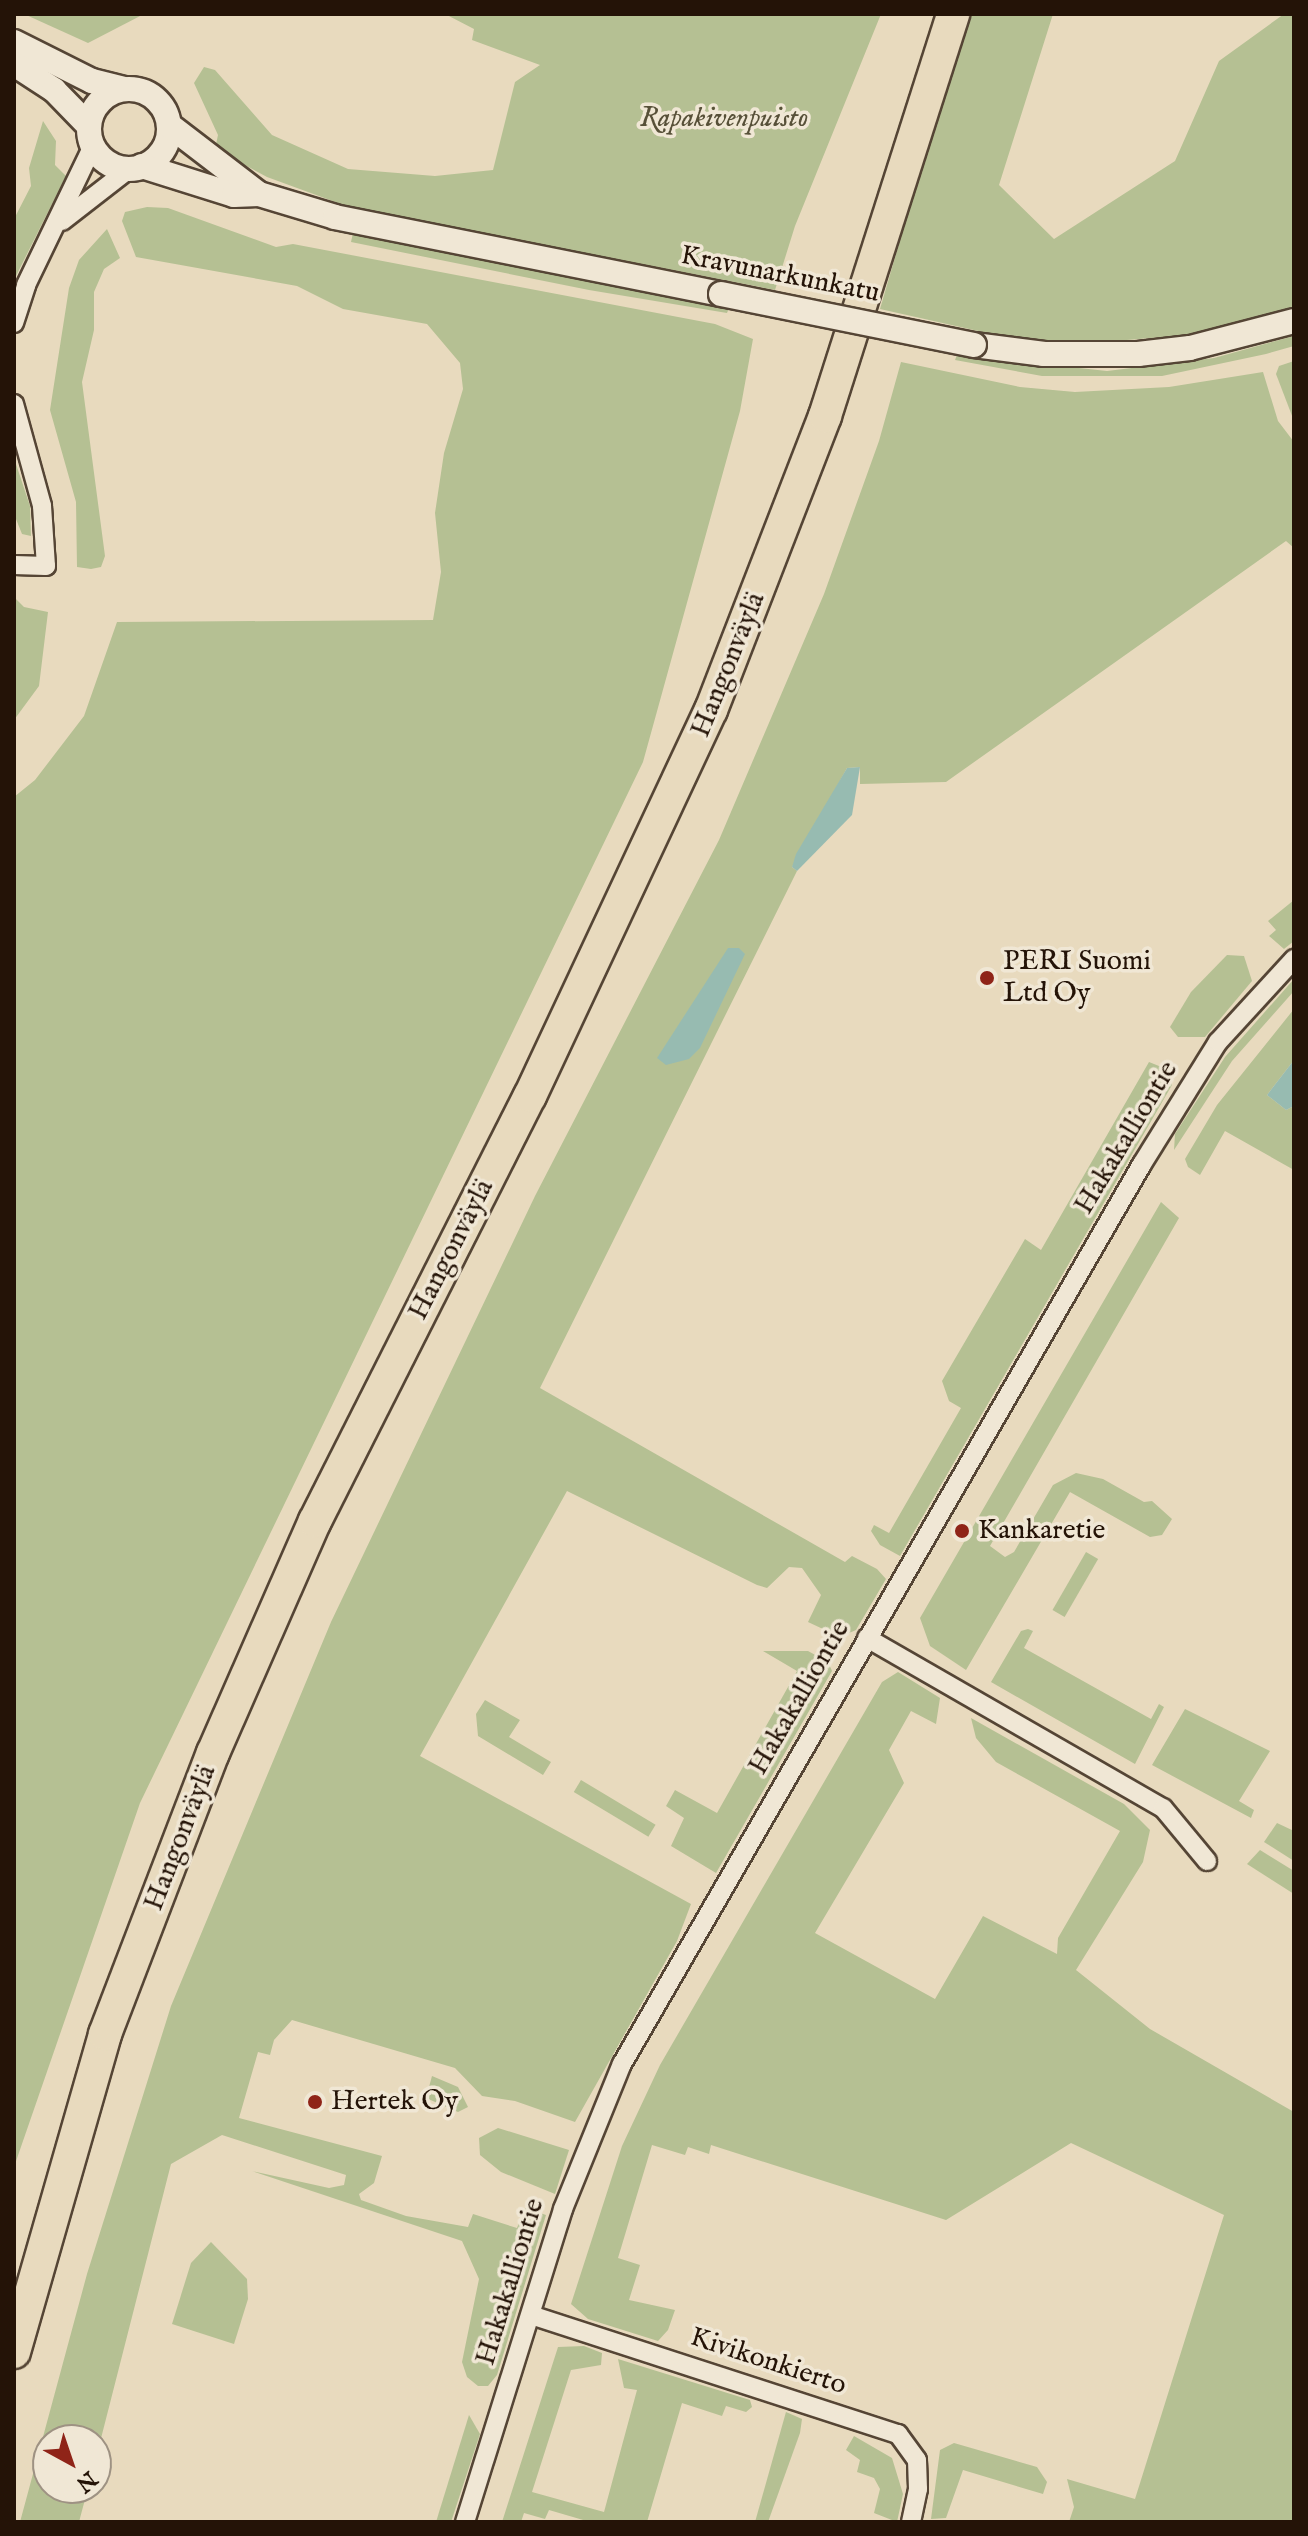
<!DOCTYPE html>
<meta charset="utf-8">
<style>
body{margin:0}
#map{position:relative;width:1308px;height:2536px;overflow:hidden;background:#e8dabe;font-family:"IM FELL English",serif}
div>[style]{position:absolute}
.green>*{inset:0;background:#b5c093;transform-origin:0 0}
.water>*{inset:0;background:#97bbb1}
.roads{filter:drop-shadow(2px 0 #554535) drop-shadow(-2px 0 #554535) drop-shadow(0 2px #554535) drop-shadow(0 -2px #554535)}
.minor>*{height:18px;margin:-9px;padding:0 9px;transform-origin:9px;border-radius:9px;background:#f0e7d5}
.tertiary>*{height:24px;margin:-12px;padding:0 12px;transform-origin:12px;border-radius:12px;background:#f0e7d5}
.tertiary>.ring{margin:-12px;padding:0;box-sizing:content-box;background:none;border:24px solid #f0e7d5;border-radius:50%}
.trunk>*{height:32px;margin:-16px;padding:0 16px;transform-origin:16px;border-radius:16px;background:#e8dabe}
.bridges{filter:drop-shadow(2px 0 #554535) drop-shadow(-2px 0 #554535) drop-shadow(0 2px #554535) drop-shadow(0 -2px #554535)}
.tertiary-bridge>*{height:24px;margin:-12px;padding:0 12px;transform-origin:12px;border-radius:12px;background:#f0e7d5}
.dots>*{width:22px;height:22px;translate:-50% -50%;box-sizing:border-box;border:4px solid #f0e7d5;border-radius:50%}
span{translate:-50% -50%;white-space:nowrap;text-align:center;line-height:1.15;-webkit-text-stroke:7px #f0e7d5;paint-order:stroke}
.park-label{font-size:28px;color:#575038;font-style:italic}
.street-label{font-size:28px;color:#241307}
.poi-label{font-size:28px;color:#241307}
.left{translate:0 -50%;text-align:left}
.frame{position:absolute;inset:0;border:16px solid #241307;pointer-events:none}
.north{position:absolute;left:32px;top:2424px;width:80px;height:80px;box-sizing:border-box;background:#f0e7d5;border:2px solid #9e9283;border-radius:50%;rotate:140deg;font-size:22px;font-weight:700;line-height:32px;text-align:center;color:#241307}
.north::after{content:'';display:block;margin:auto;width:28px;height:36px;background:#8f2418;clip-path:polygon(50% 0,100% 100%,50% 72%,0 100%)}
</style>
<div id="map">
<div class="green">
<i style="clip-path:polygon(24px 14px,144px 14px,88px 43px)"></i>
<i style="clip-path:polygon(445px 14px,881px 14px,795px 226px,775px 290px,349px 207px,267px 177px,215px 149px,218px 135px,194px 83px,204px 67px,215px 70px,272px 135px,348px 169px,435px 176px,493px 170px,515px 82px,540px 65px,472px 40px,474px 29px)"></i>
<i style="clip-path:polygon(966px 14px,1053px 14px,999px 185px,1054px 239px,1175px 161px,1219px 61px,1284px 14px,1294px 14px,1294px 309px,1200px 334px,1078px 344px,1005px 337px,880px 309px)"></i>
<i style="clip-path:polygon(43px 121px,56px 141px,55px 165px,66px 176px,14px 280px,14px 219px,31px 186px,29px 168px)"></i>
<i style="clip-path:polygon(147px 207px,168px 208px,276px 247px,293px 244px,715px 324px,753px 339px,740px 411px,643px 762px,140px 1803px,14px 2167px,14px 797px,35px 780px,84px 716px,117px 622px,433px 620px,441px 572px,435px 513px,444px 453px,463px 389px,460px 363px,427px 324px,343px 309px,297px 286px,136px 257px,122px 221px,125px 212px)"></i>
<i style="clip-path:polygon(107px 229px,120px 258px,104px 269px,94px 292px,94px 330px,82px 382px,105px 556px,101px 567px,91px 569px,77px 567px,76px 502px,50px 410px,69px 288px,79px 260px)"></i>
<i style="clip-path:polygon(353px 233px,591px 281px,729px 308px,727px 313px,589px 290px,351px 242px)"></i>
<i style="clip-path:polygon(1294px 336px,1294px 346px,1266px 354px,1162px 376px,1042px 376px,955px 360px,957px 355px,1107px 371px,1214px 358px)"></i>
<i style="clip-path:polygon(1294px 361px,1294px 421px,1276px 374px,1279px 366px)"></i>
<i style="clip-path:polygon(901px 362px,1020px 387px,1075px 392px,1169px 387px,1263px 372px,1278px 421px,1294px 442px,1294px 548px,1286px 541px,946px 782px,860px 784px,860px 767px,847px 768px,792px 867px,797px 871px,540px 1388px,845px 1562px,852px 1556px,877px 1569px,886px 1579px,856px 1630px,840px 1637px,808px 1622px,821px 1595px,802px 1568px,789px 1567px,767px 1588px,757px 1585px,567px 1491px,420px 1756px,691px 1904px,677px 1941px,575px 2122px,515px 2101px,482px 2096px,455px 2068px,292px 2020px,274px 2040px,270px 2055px,258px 2052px,239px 2118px,382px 2156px,374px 2183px,359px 2194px,361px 2200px,406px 2216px,468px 2227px,473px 2214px,517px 2228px,525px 2208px,546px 2215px,497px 2375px,488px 2386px,478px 2386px,467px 2377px,462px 2362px,479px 2279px,462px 2241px,252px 2171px,329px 2188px,344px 2185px,346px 2175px,222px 2135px,171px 2164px,96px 2458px,96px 2440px,48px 2440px,48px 2488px,88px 2488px,79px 2522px,20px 2522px,87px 2274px,171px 2006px,331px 1622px,535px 1196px,719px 840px,824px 594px,879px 441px)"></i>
<i style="clip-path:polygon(14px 458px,30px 506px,31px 536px,22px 534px,14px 514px)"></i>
<i style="clip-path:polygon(14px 597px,24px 607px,48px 612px,39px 686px,14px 720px)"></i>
<i style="clip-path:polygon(1294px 900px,1294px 941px,1284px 949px,1269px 936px,1276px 930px,1268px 921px)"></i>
<i style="clip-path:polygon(1227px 955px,1244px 956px,1252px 981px,1205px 1037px,1178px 1037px,1170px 1027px,1191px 992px)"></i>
<i style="clip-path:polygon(1294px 979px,1294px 991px,1232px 1061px,1174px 1150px,1175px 1134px,1225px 1057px)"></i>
<i style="clip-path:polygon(1294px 1009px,1294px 1060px,1267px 1095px,1286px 1110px,1294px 1106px,1294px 1170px,1225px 1131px,1200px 1175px,1188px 1167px,1185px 1159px,1217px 1105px)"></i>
<i style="clip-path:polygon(1149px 1062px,1164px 1068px,1172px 1085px,900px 1556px,880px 1545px,871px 1531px,874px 1525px,889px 1533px,961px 1408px,949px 1401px,942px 1381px,1025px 1239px,1041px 1250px)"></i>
<i style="clip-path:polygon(1161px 1202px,1179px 1218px,990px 1546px,1005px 1557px,1014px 1552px,1053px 1485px,1076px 1473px,1103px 1479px,1144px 1502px,1152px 1501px,1172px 1519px,1162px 1535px,1150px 1537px,1070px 1492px,966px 1670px,930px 1646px,920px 1618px)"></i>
<i style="left:1086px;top:1552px;width:14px;height:67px;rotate:30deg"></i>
<i style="clip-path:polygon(1028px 1629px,1033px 1631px,1024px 1648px,1151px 1719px,1159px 1704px,1164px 1707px,1135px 1764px,991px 1682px,1021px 1631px)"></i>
<i style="clip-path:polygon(763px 1651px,808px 1651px,828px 1662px,832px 1671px,716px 1873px,671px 1846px,684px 1818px,666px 1806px,675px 1790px,717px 1813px,797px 1671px)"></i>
<i style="clip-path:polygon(898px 1672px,940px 1698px,936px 1724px,911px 1711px,889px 1750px,904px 1783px,815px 1933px,935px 1999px,983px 1916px,1057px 1954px,1058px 1938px,1120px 1831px,996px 1762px,976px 1738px,971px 1718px,1124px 1804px,1150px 1830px,1143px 1862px,1076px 1970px,1150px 2029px,1294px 2112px,1294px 2522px,1069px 2522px,1074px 2507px,1067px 2479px,1135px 2499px,1224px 2215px,1071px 2143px,946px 2220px,711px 2145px,709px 2154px,688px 2147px,685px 2155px,652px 2145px,618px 2258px,640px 2265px,629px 2300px,675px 2310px,668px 2330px,658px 2341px,588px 2319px,571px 2304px,622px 2146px,660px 2065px,882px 1682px)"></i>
<i style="clip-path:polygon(485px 1700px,520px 1720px,509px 1737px,551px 1762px,543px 1775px,478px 1736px,476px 1714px)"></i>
<i style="clip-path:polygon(1185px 1709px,1270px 1751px,1239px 1801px,1254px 1810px,1251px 1818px,1152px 1765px)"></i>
<i style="left:581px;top:1780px;width:87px;height:14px;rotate:31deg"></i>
<i style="clip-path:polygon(1277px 1823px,1294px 1831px,1294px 1861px,1264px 1842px)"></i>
<i style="clip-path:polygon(1260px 1850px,1294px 1871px,1294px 1894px,1247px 1864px)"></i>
<i style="clip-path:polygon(432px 2076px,458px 2087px,468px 2107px,458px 2112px,426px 2098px)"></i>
<i style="clip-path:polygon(498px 2128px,569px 2150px,555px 2194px,501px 2172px,480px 2155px,479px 2138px)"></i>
<i style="clip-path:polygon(211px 2242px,247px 2279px,248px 2299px,234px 2344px,172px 2324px,191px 2263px)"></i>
<i style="clip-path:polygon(584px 2346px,602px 2353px,601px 2365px,571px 2370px,532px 2492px,604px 2512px,637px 2390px,624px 2388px,618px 2359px,750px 2400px,752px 2407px,746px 2412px,726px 2406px,722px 2416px,682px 2403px,647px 2522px,590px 2522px,549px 2510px,545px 2519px,524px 2513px,521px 2522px,502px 2522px,558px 2347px)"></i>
<i style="clip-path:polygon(786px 2412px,802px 2419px,800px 2433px,768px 2522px,755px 2522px)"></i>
<i style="clip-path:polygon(469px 2415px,480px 2434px,451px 2522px,436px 2522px)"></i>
<i style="clip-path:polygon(854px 2436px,892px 2458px,903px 2494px,897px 2522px,874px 2513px,880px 2489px,874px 2478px,857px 2472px,860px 2460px,846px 2450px)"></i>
<i style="clip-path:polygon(954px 2443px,1037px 2467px,1047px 2482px,1043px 2494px,963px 2470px,946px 2518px,931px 2519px,940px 2450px)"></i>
</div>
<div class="water">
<i style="clip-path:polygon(860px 767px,852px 815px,797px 871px,792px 867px,796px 854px,847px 768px)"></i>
<i style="clip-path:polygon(728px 948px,739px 948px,745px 954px,700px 1048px,689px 1059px,666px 1065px,657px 1058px)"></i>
<i style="clip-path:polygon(1294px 1060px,1294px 1106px,1286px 1110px,1267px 1095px)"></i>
</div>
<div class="roads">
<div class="minor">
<i style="left:62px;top:221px;width:85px;rotate:-37.8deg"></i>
<i style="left:14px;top:323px;width:40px;rotate:-72deg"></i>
<i style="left:26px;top:285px;width:154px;rotate:-64.3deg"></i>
<i style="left:14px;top:404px;width:106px;rotate:74.6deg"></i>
<i style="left:42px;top:506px;width:60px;rotate:86.2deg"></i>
<i style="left:46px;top:566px;width:32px;rotate:-178deg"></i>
<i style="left:867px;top:1638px;width:341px;rotate:29.9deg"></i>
<i style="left:1163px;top:1808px;width:69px;rotate:50.3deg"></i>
<i style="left:531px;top:2315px;width:386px;rotate:18deg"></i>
<i style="left:898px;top:2434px;width:32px;rotate:54deg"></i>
<i style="left:917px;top:2460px;width:29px;rotate:88deg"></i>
<i style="left:918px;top:2489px;width:34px;rotate:102deg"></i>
<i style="left:465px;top:2522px;width:328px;rotate:-72.6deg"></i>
<i style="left:563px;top:2209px;width:157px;rotate:-67.9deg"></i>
<i style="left:622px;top:2064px;width:1039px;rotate:-59.98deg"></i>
<i style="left:1142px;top:1164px;width:144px;rotate:-58.1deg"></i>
<i style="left:1218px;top:1042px;width:113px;rotate:-47.5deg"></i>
</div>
<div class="tertiary">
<i style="left:14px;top:42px;width:87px;rotate:26.6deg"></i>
<i style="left:92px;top:81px;width:33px;rotate:14deg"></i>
<i style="left:14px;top:64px;width:48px;rotate:33deg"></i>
<i style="left:54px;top:90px;width:50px;rotate:45.8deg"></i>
<i class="ring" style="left:89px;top:89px;width:56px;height:56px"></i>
<i style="left:169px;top:125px;width:113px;rotate:37.5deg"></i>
<i style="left:142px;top:166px;width:96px;rotate:17.5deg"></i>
<i style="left:234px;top:195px;width:25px;rotate:-2deg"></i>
<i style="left:259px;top:194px;width:79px;rotate:16.8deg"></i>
<i style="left:335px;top:217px;width:394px;rotate:11.3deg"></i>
<i style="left:974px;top:345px;width:71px;rotate:7.3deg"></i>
<i style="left:1044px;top:354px;width:94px"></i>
<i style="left:1138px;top:354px;width:52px;rotate:-6.6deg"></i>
<i style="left:1190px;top:348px;width:107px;rotate:-14.6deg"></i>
</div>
<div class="trunk">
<i style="left:14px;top:2352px;width:331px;rotate:-74deg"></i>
<i style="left:105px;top:2034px;width:301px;rotate:-69deg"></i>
<i style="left:213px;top:1753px;width:253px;rotate:-66.3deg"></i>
<i style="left:315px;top:1521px;width:476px;rotate:-63.2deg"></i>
<i style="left:530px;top:1096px;width:426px;rotate:-64.9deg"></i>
<i style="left:711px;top:710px;width:315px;rotate:-68.8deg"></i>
<i style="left:825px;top:416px;width:422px;rotate:-72.3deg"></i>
</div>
</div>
<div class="bridges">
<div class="tertiary-bridge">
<i style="left:721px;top:294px;width:258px;rotate:11.4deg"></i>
</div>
</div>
<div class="dots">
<i style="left:987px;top:978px;background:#8f2418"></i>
<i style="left:962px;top:1531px;background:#8f2418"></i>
<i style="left:315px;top:2102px;background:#8f2418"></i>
</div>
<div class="park-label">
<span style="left:724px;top:119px">Rapakivenpuisto</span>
</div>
<div class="street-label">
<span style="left:780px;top:275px;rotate:11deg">Kravunarkunkatu</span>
<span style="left:729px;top:665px;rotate:-68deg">Hangonväylä</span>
<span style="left:1127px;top:1138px;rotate:-59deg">Hakakalliontie</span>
<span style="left:452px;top:1250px;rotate:-63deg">Hangonväylä</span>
<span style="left:800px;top:1698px;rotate:-60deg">Hakakalliontie</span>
<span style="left:181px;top:1838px;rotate:-69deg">Hangonväylä</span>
<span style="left:511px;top:2282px;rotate:-73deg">Hakakalliontie</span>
<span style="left:768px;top:2362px;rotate:18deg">Kivikonkierto</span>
</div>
<div class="poi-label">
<span class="left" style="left:1003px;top:978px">PERI Suomi<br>Ltd Oy</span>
<span class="left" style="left:978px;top:1531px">Kankaretie</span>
<span class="left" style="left:331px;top:2102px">Hertek Oy</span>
</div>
<div class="frame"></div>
<div class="north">N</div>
</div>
